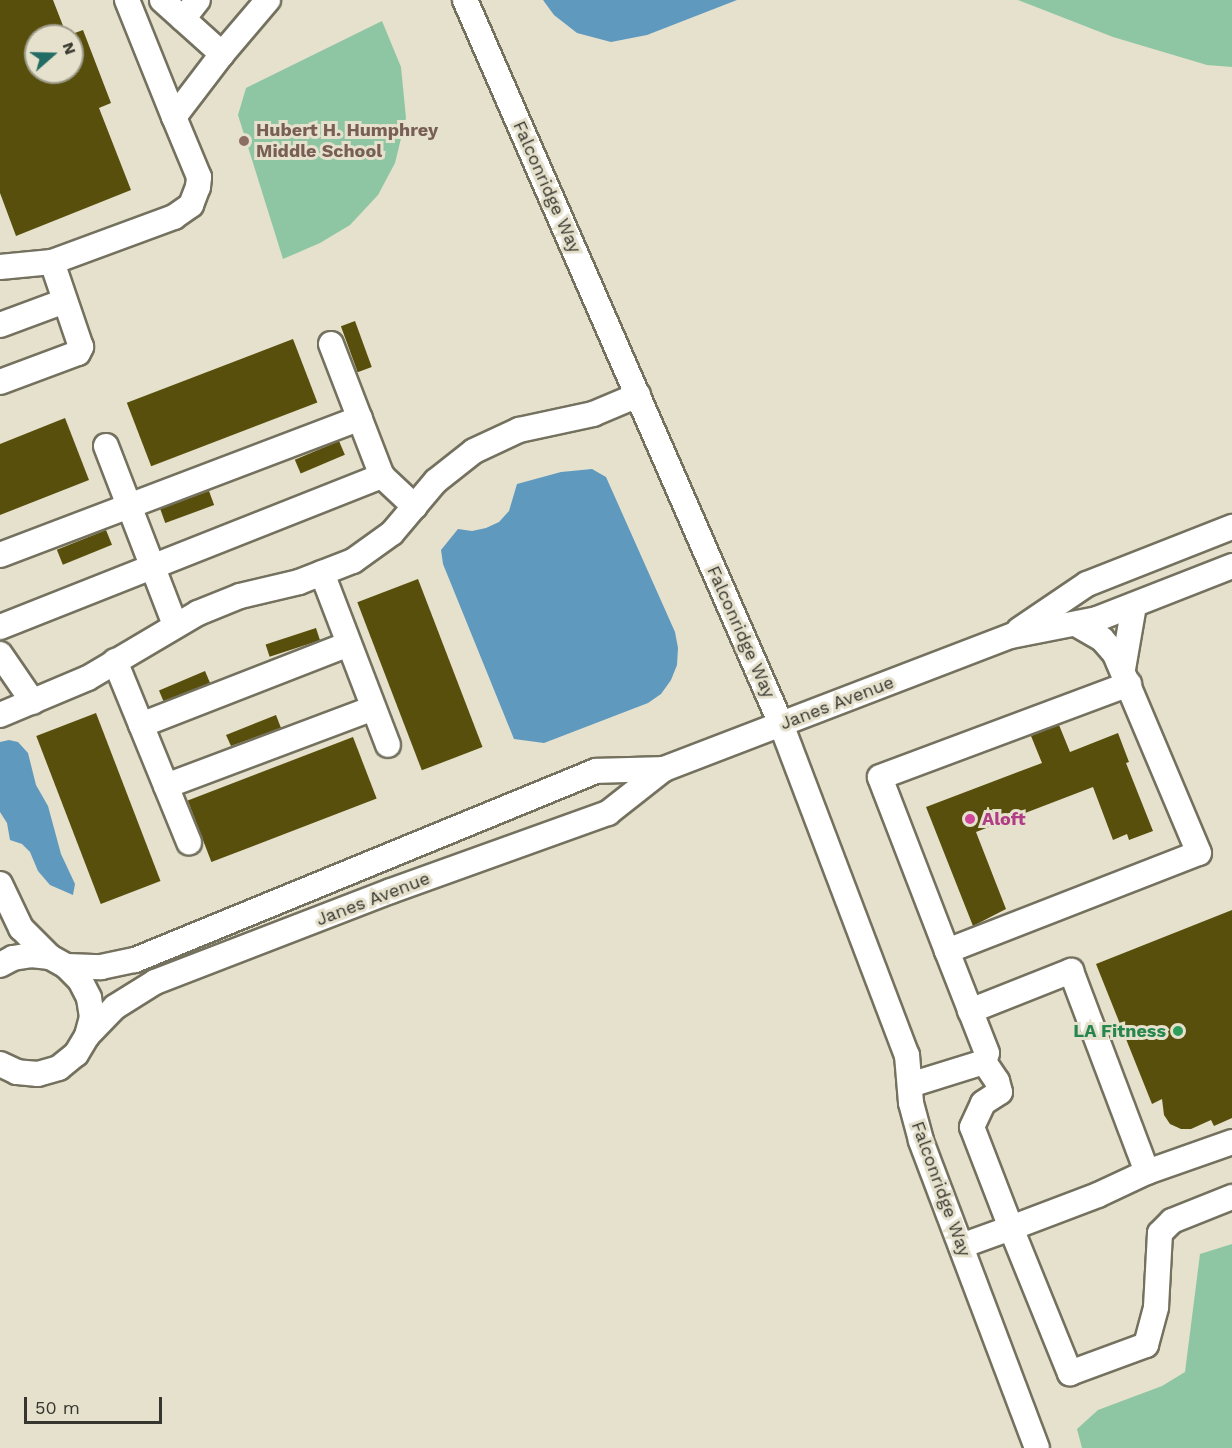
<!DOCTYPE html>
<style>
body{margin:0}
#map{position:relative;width:1232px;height:1448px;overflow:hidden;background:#e5e1cd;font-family:"Work Sans",sans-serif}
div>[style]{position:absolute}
.green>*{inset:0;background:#8ec6a4}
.water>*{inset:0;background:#5f99be}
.building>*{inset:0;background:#594f0c;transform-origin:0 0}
.roads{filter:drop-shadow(2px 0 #74715f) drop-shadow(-2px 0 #74715f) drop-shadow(0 2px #74715f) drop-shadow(0 -2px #74715f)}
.minor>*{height:24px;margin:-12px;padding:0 12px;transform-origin:12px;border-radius:12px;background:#fff}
.dots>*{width:16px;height:16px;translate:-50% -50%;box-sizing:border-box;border:3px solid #e5e1cd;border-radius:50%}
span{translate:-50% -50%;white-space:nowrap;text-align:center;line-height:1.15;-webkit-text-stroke:6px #e5e1cd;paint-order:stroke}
.education-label{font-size:18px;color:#785e54;font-weight:700}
.left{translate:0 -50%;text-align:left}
.street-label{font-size:18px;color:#37362e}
.hotel-label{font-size:18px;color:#b23c85;font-weight:700}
.leisure-label{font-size:18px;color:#27864d;font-weight:700}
.right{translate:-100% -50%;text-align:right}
.north{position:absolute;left:24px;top:24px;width:60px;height:60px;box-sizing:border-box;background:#e5e1cd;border:2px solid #9f9d8d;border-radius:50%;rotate:70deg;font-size:16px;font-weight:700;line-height:24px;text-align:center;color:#37362e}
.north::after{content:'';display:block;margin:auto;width:21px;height:27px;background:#236c65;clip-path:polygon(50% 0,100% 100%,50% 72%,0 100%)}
.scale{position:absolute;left:24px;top:1397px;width:138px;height:27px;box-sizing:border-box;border:3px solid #37362e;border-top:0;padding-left:8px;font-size:18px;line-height:21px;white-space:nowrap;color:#37362e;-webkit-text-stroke:4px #e5e1cd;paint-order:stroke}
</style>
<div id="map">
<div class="green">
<i style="clip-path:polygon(1018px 0,1232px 0,1232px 67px,1207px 65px,1113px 37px)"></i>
<i style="clip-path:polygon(382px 21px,401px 67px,406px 118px,395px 163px,378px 195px,350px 225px,320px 243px,283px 259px,238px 115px,246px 88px)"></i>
<i style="clip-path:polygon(1232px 1244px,1232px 1448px,1082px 1448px,1077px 1429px,1098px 1410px,1162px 1386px,1185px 1372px,1200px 1254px)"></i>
</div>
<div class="water">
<i style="clip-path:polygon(543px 0,737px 0,647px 35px,611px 42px,577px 33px,554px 15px)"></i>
<i style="clip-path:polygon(592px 469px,606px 477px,675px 632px,678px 648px,677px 665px,671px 680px,661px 694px,648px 703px,544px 743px,514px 739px,443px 564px,441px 550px,458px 529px,472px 531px,486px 528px,499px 522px,509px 511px,517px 484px,561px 472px)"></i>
<i style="clip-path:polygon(9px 740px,18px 742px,28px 753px,36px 785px,48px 806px,61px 854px,75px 884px,73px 895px,50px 885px,38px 871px,30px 852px,22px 844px,10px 840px,7px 823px,0 812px,0 742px)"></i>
</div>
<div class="building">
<i style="clip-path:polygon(0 0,53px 0,67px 36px,36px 36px,36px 72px,72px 72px,72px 34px,83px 30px,111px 103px,99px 108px,131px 190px,16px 236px,0 193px)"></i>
<i style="left:355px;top:321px;width:49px;height:15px;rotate:70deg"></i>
<i style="left:293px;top:339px;width:68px;height:178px;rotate:69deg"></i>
<i style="clip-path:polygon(65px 418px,89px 480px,0 515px,0 444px)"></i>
<i style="left:339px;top:441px;width:15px;height:48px;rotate:67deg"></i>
<i style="left:209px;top:491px;width:15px;height:52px;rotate:70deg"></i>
<i style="left:106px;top:530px;width:16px;height:53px;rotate:68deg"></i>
<i style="left:418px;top:579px;width:180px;height:65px;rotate:69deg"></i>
<i style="left:316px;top:628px;width:13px;height:53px;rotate:72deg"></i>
<i style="left:205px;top:671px;width:13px;height:50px;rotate:67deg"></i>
<i style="left:96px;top:713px;width:180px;height:64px;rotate:69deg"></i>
<i style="clip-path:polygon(276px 715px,281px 728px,231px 746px,226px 735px)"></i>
<i style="clip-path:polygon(1059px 725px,1070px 752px,1118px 733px,1129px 762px,1126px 763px,1153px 831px,1129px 840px,1127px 834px,1113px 840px,1093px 787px,976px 832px,1006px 909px,973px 926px,926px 807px,1042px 763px,1031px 736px)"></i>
<i style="left:353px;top:737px;width:66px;height:177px;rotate:69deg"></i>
<i style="clip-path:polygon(1232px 910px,1232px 1118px,1214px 1126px,1211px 1120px,1191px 1129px,1181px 1129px,1170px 1124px,1164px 1115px,1162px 1099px,1152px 1104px,1096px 964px)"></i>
</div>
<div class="roads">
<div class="minor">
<i style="left:127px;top:0;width:126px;rotate:68.1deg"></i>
<i style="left:162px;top:0;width:81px;rotate:42deg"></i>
<i style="left:465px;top:0;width:790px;rotate:66.42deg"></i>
<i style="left:781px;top:724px;width:354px;rotate:69.2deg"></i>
<i style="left:907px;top:1055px;width:48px;rotate:85.2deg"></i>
<i style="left:911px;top:1103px;width:39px;rotate:75deg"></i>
<i style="left:921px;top:1141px;width:328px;rotate:69.3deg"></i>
<i style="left:183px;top:19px;width:24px;rotate:-52deg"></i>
<i style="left:0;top:267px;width:52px;rotate:-5.5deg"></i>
<i style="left:0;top:325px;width:69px;rotate:-20.3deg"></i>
<i style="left:331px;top:344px;width:142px;rotate:68.9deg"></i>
<i style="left:382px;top:476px;width:45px;rotate:43.2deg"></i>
<i style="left:0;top:382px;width:83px;rotate:-20.4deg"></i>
<i style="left:78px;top:353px;width:7px;rotate:-63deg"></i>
<i style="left:81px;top:347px;width:90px;rotate:-108.8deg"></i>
<i style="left:52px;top:262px;width:130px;rotate:-20.2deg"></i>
<i style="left:174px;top:217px;width:21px;rotate:-35deg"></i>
<i style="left:191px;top:205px;width:19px;rotate:-69deg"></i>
<i style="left:198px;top:187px;width:10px;rotate:-84deg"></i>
<i style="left:199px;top:177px;width:65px;rotate:-112.6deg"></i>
<i style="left:174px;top:117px;width:79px;rotate:-52.7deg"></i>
<i style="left:222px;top:54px;width:71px;rotate:-49.6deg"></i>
<i style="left:106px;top:446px;width:192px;rotate:68.9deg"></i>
<i style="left:0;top:555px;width:385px;rotate:-20.8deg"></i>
<i style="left:322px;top:573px;width:184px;rotate:69deg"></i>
<i style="left:0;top:627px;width:411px;rotate:-21.6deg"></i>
<i style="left:1019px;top:630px;width:82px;rotate:-34.1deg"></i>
<i style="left:1087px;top:584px;width:156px;rotate:-21.5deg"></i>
<i style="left:0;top:654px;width:58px;rotate:55.5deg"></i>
<i style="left:115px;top:661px;width:196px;rotate:67.8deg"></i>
<i style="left:1123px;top:669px;width:65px;rotate:-80.2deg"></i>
<i style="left:0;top:715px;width:95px;rotate:-22.8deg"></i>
<i style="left:88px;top:678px;width:128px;rotate:-30.6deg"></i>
<i style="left:198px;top:613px;width:45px;rotate:-22deg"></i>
<i style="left:240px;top:596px;width:61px;rotate:-13.3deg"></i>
<i style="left:299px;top:582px;width:58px;rotate:-21.3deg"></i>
<i style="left:353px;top:561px;width:48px;rotate:-35.7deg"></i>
<i style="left:392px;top:533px;width:68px;rotate:-49.8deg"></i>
<i style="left:436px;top:481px;width:48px;rotate:-38.3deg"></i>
<i style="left:474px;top:451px;width:50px;rotate:-25deg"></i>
<i style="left:519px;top:430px;width:76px;rotate:-12.2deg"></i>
<i style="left:593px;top:414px;width:49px;rotate:-22.9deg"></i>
<i style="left:141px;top:725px;width:223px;rotate:-21.3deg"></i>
<i style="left:166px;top:786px;width:221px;rotate:-20.6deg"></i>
<i style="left:0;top:884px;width:49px;rotate:64.5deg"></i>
<i style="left:21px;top:928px;width:41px;rotate:45deg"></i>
<i style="left:947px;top:951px;width:186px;rotate:-111.1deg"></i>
<i style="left:880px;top:777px;width:266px;rotate:-20.5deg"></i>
<i style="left:0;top:965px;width:15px;rotate:-28deg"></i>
<i style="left:13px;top:958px;width:18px;rotate:-9deg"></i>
<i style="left:31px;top:955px;width:19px;rotate:6deg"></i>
<i style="left:50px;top:957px;width:18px;rotate:29deg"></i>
<i style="left:66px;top:966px;width:20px;rotate:45deg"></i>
<i style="left:80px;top:980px;width:20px;rotate:63deg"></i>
<i style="left:89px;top:998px;width:19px;rotate:81deg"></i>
<i style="left:92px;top:1017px;width:20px;rotate:105deg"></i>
<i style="left:87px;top:1036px;width:21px;rotate:121deg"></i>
<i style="left:76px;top:1054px;width:22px;rotate:141deg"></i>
<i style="left:59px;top:1068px;width:22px;rotate:164deg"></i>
<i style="left:38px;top:1074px;width:21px;rotate:-175deg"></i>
<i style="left:17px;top:1072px;width:19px;rotate:-155deg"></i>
<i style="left:66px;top:966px;width:35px;rotate:2deg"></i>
<i style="left:101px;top:967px;width:35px;rotate:-12deg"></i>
<i style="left:135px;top:960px;width:498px;rotate:-22.3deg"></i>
<i style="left:596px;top:771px;width:68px;rotate:-1.7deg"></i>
<i style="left:970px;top:1011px;width:109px;rotate:-21.6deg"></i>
<i style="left:1071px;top:971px;width:215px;rotate:69.3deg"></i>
<i style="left:1147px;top:1172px;width:90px;rotate:-19.4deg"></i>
<i style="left:87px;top:1036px;width:40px;rotate:-46deg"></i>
<i style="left:115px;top:1007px;width:47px;rotate:-32deg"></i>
<i style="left:155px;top:982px;width:253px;rotate:-21.1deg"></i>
<i style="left:391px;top:891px;width:231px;rotate:-19.8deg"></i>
<i style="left:608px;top:813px;width:71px;rotate:-38.2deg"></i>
<i style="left:664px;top:769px;width:372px;rotate:-21deg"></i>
<i style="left:1011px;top:636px;width:88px;rotate:-11.2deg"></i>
<i style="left:1097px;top:619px;width:145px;rotate:-21.4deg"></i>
<i style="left:910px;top:1085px;width:77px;rotate:-17.3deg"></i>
<i style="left:984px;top:1062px;width:9px;rotate:-72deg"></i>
<i style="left:987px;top:1053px;width:110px;rotate:-111.4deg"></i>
<i style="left:947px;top:951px;width:270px;rotate:-21.3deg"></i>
<i style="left:1199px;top:853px;width:216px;rotate:-112.9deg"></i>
<i style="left:1115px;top:654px;width:20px;rotate:-131deg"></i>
<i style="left:1102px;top:639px;width:30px;rotate:-150deg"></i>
<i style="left:1147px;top:1172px;width:54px;rotate:154.9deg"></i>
<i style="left:1098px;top:1195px;width:93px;rotate:159.2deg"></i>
<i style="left:1011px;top:1228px;width:157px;rotate:67.9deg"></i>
<i style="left:1070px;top:1373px;width:81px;rotate:-20.2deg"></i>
<i style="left:1146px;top:1345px;width:39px;rotate:-75deg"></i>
<i style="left:1156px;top:1307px;width:74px;rotate:-86.9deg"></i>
<i style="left:1160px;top:1233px;width:17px;rotate:-45deg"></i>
<i style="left:1172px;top:1221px;width:65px;rotate:-21.8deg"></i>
<i style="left:961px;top:1246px;width:53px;rotate:-19.8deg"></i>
<i style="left:1011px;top:1228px;width:108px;rotate:-111.1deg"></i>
<i style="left:972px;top:1127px;width:26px;rotate:-65deg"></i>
<i style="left:983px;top:1103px;width:20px;rotate:-33deg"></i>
<i style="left:1000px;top:1092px;width:11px;rotate:-105deg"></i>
<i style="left:997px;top:1081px;width:23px;rotate:-124deg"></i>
</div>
</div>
<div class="dots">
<i style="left:244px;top:141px;background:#8d6e63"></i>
<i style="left:970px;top:819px;background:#d1479c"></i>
<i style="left:1178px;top:1031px;background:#2e9e5b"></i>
</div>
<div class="education-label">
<span class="left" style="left:256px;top:141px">Hubert H. Humphrey<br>Middle School</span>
</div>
<div class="street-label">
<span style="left:547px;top:187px;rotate:66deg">Falconridge Way</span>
<span style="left:741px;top:632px;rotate:66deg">Falconridge Way</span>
<span style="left:837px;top:703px;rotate:-21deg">Janes Avenue</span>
<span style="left:373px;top:899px;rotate:-21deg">Janes Avenue</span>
<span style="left:941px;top:1189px;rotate:70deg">Falconridge Way</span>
</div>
<div class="hotel-label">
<span class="left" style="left:982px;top:819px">Aloft</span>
</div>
<div class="leisure-label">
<span class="right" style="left:1166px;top:1031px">LA Fitness</span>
</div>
<div class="north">N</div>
<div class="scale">50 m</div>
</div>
